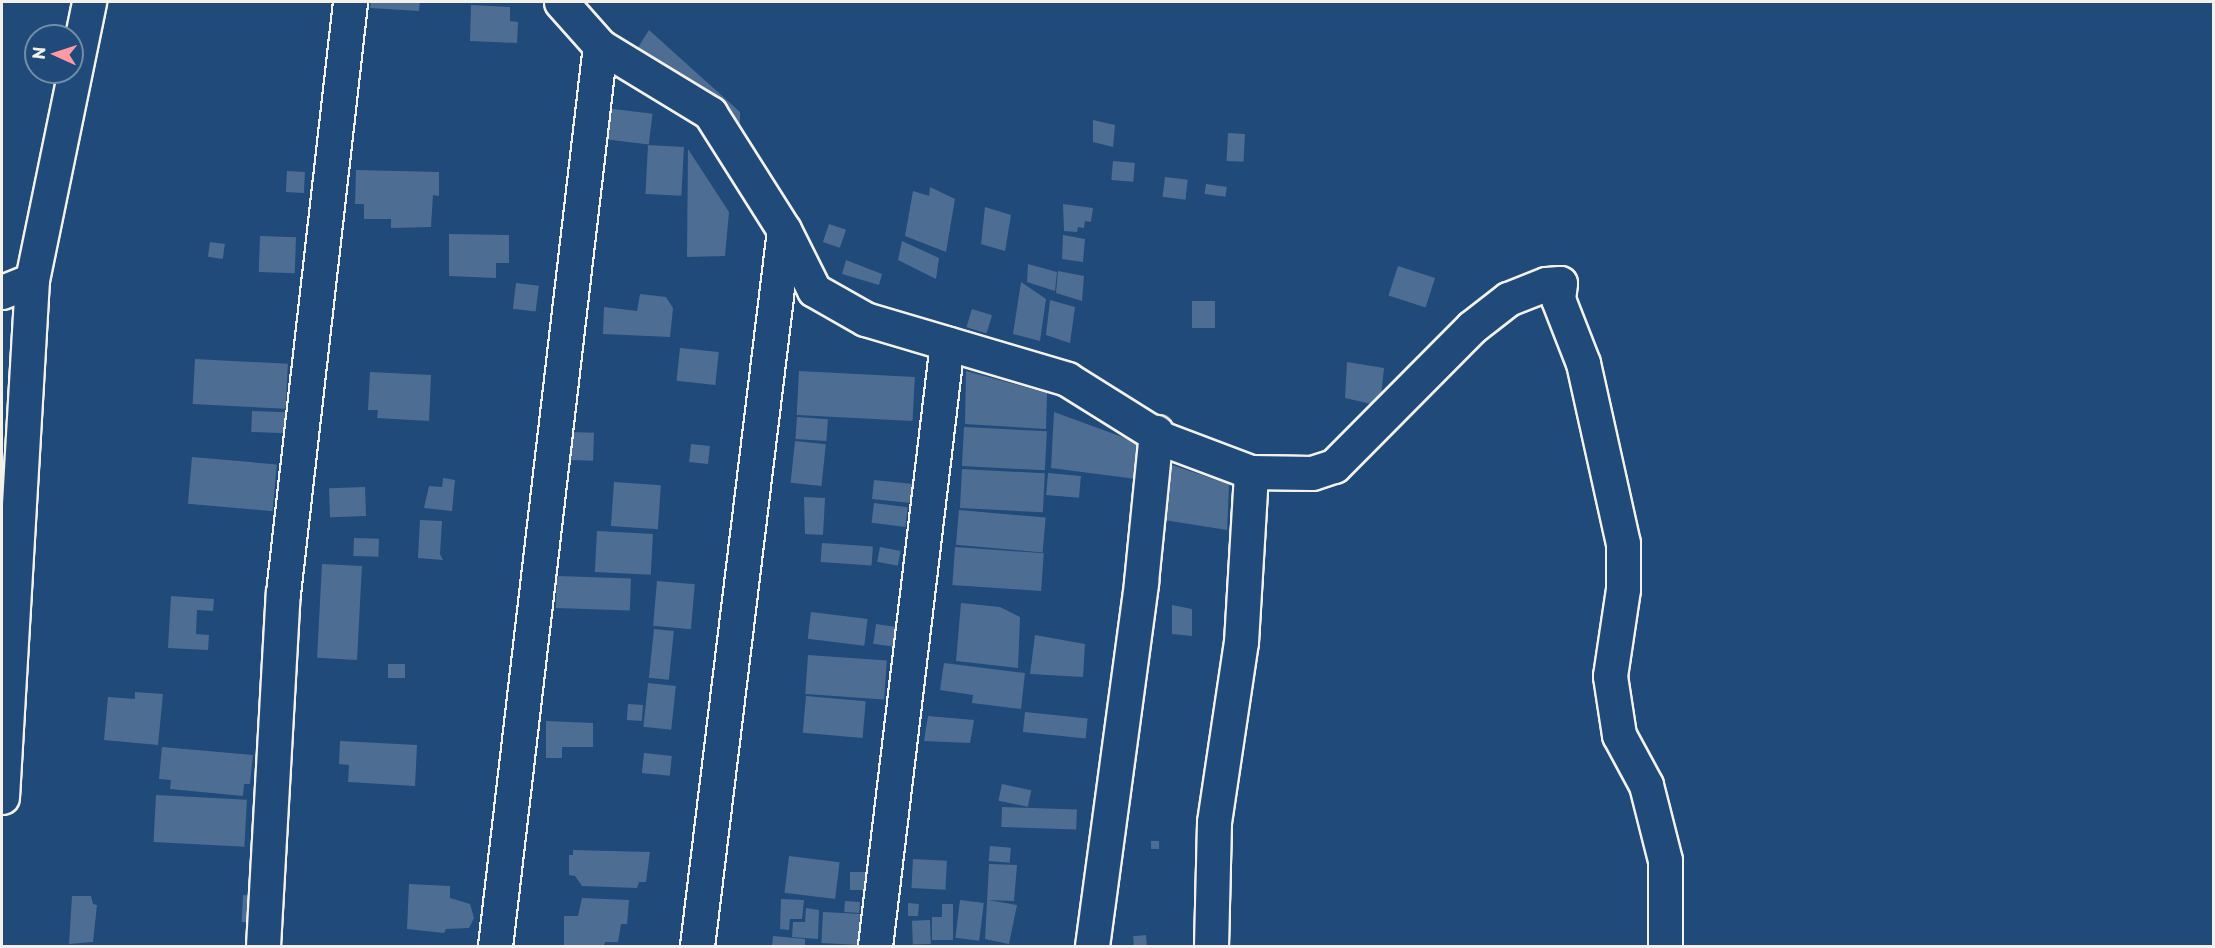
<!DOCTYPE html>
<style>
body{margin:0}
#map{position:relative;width:2215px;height:948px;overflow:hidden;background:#1f4a7a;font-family:"Playpen Sans",sans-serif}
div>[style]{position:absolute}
.building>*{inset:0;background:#4d6e92;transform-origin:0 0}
.roads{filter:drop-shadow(2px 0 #f4f1e8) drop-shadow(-2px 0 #f4f1e8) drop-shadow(0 2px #f4f1e8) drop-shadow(0 -2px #f4f1e8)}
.minor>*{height:33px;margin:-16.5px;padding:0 16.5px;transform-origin:16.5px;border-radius:16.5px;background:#1f4a7a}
span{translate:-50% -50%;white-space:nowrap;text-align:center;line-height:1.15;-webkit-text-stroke:4.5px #1f4a7a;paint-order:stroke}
.frame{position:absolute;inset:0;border:3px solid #f4f1e8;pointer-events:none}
.north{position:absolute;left:24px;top:24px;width:60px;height:60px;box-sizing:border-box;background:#1f4a7a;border:2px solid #748da6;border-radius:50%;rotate:273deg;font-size:16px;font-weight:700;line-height:24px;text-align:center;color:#f4f1e8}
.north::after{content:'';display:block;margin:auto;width:21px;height:27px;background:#ff9aa2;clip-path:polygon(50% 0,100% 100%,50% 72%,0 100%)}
</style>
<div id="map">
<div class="building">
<i style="clip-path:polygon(371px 2px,420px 2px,419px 11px,370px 8px)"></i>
<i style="clip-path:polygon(471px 5px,510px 7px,510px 21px,518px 22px,517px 43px,470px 41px)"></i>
<i style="clip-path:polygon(649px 30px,740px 112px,740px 139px,637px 49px)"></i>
<i style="left:597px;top:107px;width:56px;height:31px;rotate:7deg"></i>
<i style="clip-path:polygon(1093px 120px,1115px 125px,1113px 147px,1093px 142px)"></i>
<i style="left:1228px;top:133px;width:17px;height:28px;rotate:3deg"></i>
<i style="left:648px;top:145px;width:36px;height:49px;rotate:3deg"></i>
<i style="clip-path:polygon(688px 149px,729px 212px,725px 256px,687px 257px)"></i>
<i style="left:1113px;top:161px;width:22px;height:19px;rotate:5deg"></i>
<i style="clip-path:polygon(356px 170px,439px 172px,439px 196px,433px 195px,431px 227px,391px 228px,391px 219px,364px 219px,364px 204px,355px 204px)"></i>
<i style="left:287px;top:171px;width:18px;height:21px;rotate:3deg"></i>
<i style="left:1165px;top:177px;width:23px;height:20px;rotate:7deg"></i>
<i style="left:1206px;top:184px;width:21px;height:10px;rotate:8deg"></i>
<i style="clip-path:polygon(930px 187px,955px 199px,946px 252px,905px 236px,913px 191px,929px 196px)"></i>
<i style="clip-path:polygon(1063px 204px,1093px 208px,1091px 222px,1085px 221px,1084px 228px,1078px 227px,1077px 232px,1064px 231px)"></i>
<i style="clip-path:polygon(985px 207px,1011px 215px,1005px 251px,981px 244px)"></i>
<i style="left:829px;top:224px;width:18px;height:19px;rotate:19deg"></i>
<i style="clip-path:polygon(449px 234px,509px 235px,509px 263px,496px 263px,496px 278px,449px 276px)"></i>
<i style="clip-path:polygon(1063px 235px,1085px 239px,1083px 262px,1062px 259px)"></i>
<i style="left:260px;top:236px;width:36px;height:36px;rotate:2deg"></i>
<i style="clip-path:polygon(902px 241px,939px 258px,936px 279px,898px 260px)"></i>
<i style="left:210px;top:242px;width:15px;height:15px;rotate:8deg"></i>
<i style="clip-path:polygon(846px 260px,882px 274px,879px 285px,842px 274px)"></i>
<i style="clip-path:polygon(1028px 264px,1057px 272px,1055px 291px,1027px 282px)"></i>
<i style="left:1398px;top:266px;width:39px;height:31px;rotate:18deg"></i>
<i style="clip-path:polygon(1058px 271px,1084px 276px,1082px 301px,1056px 293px)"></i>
<i style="clip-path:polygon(1021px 282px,1046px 299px,1040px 341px,1013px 334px)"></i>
<i style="left:516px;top:283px;width:23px;height:26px;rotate:7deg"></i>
<i style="clip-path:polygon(640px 294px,666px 297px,673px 308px,670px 337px,603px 334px,604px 307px,637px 311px)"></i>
<i style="clip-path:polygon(1050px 300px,1075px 307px,1070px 343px,1046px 335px)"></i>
<i style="left:1215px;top:301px;width:27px;height:23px;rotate:90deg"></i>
<i style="left:972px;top:309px;width:21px;height:19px;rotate:17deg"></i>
<i style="left:680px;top:348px;width:39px;height:33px;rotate:6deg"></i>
<i style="left:195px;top:359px;width:93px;height:45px;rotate:3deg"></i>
<i style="clip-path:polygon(1347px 362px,1384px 368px,1380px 406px,1345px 398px)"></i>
<i style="left:799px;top:371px;width:116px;height:44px;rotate:3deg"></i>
<i style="clip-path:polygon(966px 371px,1047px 393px,1046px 429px,965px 424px)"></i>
<i style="clip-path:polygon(370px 372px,431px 375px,429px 421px,377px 418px,378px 410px,368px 410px)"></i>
<i style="left:252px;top:411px;width:34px;height:21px;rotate:2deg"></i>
<i style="clip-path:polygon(1054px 412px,1136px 442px,1136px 479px,1051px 468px)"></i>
<i style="left:797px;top:417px;width:31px;height:22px;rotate:4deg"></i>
<i style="left:964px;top:427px;width:83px;height:39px;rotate:3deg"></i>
<i style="left:571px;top:432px;width:23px;height:28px;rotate:2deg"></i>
<i style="left:795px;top:441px;width:31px;height:42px;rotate:6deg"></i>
<i style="left:691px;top:444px;width:19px;height:18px;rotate:6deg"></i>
<i style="left:192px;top:457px;width:85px;height:47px;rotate:5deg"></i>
<i style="clip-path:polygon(1166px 463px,1229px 484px,1227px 530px,1164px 520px)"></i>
<i style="left:962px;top:469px;width:83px;height:39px;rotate:3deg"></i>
<i style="left:1048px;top:473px;width:33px;height:22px;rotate:5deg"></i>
<i style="clip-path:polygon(443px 478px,455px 480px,452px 511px,424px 508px,429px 486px,442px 487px)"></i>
<i style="left:874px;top:480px;width:39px;height:19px;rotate:6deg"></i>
<i style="left:614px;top:482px;width:47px;height:44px;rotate:4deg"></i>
<i style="left:365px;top:487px;width:29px;height:36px;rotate:88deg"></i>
<i style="clip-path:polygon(804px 497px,825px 498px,823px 535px,805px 534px)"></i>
<i style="left:874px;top:503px;width:34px;height:20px;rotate:7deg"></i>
<i style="left:959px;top:510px;width:87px;height:35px;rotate:5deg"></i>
<i style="clip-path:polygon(420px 520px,442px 521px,440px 554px,443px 560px,418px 558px)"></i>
<i style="left:597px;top:531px;width:56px;height:41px;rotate:3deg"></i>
<i style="left:354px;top:538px;width:25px;height:18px;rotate:2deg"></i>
<i style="left:822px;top:543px;width:51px;height:19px;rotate:4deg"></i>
<i style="left:880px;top:547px;width:21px;height:15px;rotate:11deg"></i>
<i style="left:955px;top:547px;width:89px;height:38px;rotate:4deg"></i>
<i style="left:322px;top:564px;width:40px;height:94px;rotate:3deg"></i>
<i style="left:557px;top:576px;width:74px;height:32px;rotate:2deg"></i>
<i style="left:657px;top:581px;width:38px;height:45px;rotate:5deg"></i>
<i style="clip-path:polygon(171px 596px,214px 599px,213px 611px,197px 610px,196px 634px,209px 635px,208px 650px,168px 648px)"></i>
<i style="clip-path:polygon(961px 603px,1000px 607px,1020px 617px,1018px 668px,956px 661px)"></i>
<i style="clip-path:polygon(1172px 605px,1192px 609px,1192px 636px,1172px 634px)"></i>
<i style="left:811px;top:612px;width:57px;height:27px;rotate:7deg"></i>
<i style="left:876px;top:624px;width:21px;height:20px;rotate:8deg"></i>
<i style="left:654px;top:629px;width:20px;height:49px;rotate:6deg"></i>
<i style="clip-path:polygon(1035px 635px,1085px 644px,1083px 677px,1030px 674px)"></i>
<i style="left:808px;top:655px;width:79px;height:39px;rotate:4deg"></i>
<i style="clip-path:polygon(944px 663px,1025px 673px,1021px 709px,972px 703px,973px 695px,940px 690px)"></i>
<i style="left:388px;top:664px;width:17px;height:14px"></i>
<i style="left:648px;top:683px;width:28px;height:44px;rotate:6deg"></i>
<i style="clip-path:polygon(135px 692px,163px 694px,158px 745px,104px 740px,108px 697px,135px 699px)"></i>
<i style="left:806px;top:696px;width:60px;height:37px;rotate:5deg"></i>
<i style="left:628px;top:704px;width:15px;height:16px;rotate:4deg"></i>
<i style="left:1025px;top:712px;width:63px;height:20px;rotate:6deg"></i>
<i style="clip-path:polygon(928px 716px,974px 720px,970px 743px,924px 741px)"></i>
<i style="clip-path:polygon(546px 721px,593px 723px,593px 747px,562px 747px,562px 758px,546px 758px)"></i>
<i style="clip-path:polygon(340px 741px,417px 745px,415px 786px,348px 782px,349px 765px,339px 764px)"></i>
<i style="clip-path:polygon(162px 747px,253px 755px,250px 784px,244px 784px,243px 796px,170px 789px,171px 780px,159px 779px)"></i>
<i style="left:644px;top:753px;width:28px;height:20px;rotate:6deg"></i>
<i style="left:1002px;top:784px;width:30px;height:17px;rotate:12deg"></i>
<i style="left:156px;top:795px;width:91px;height:47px;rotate:3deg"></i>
<i style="left:1002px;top:807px;width:75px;height:20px;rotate:2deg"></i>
<i style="left:1151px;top:841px;width:8px;height:8px"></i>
<i style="left:990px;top:846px;width:21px;height:15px;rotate:5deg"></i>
<i style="clip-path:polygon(573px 850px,650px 852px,646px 882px,639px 882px,637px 888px,582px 886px,575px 876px,569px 875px,569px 855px,573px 855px)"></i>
<i style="left:789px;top:856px;width:51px;height:37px;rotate:7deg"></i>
<i style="left:913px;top:859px;width:34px;height:29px;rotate:3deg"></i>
<i style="clip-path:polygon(989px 864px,1017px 865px,1014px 901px,988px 900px,1017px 905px,1009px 944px,985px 939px)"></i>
<i style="left:850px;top:872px;width:17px;height:18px"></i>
<i style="clip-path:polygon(409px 884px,450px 886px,450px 898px,470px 904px,474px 918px,469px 928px,446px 929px,444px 933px,407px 929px)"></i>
<i style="left:243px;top:895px;width:20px;height:27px;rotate:3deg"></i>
<i style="clip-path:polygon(72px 896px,91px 896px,93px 904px,97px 905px,93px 942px,69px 944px)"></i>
<i style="clip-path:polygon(582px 898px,629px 900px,627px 924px,621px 924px,618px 942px,605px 942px,604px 946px,564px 945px,564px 916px,578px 916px)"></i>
<i style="clip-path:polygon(781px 899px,804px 900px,802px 919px,790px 919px,789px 930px,780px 929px)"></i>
<i style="left:960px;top:900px;width:24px;height:38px;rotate:7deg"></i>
<i style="left:845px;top:901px;width:15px;height:11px;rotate:4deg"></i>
<i style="clip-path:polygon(908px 903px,919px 904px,918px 916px,908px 916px)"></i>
<i style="clip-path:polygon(942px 904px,953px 904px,953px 940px,932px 940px,932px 917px,942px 917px)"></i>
<i style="clip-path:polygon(806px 908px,819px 910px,818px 939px,792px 937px,793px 922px,805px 922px)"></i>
<i style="left:823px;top:912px;width:37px;height:31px;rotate:3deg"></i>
<i style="left:930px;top:920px;width:24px;height:18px;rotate:88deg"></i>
<i style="left:1146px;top:935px;width:11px;height:13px;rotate:85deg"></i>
<i style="clip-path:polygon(773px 936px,805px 939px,805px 946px,772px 946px)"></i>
</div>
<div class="roads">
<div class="minor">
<i style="left:561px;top:2px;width:59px;rotate:48.4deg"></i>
<i style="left:600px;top:46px;width:129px;rotate:31.3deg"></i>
<i style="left:710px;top:113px;width:138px;rotate:57.7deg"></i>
<i style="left:784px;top:230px;width:67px;rotate:63.4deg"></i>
<i style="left:814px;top:290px;width:59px;rotate:29.6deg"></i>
<i style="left:865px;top:319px;width:211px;rotate:16.5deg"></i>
<i style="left:1067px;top:379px;width:113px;rotate:32deg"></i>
<i style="left:1163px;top:439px;width:94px;rotate:20.6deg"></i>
<i style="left:1251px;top:472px;width:61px;rotate:0.9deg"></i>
<i style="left:1312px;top:473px;width:23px;rotate:-18deg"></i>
<i style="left:1334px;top:466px;width:196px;rotate:-45.2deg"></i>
<i style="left:1472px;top:327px;width:46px;rotate:-37.9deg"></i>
<i style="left:1508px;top:299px;width:41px;rotate:-21.5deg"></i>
<i style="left:1546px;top:284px;width:14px;rotate:-4deg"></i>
<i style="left:1560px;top:283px;width:16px;rotate:97deg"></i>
<i style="left:1558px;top:299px;width:69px;rotate:68.7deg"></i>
<i style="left:1583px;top:363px;width:184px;rotate:77.5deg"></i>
<i style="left:1623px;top:543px;width:46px;rotate:90deg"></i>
<i style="left:1623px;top:589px;width:88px;rotate:98.5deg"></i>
<i style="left:1610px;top:676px;width:60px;rotate:81.3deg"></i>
<i style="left:1619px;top:735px;width:57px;rotate:61.6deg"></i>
<i style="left:1646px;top:785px;width:77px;rotate:75.8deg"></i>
<i style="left:1665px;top:860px;width:86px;rotate:90deg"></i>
<i style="left:2px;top:292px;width:32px;rotate:-22deg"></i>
<i style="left:2px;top:797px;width:518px;rotate:-86.68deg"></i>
<i style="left:32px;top:280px;width:284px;rotate:-78.4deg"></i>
<i style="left:263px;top:946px;width:354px;rotate:-86.8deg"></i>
<i style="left:283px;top:593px;width:595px;rotate:-83.53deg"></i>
<i style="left:495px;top:946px;width:906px;rotate:-83.35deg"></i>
<i style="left:697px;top:946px;width:721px;rotate:-83.07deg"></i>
<i style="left:875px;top:946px;width:607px;rotate:-83.19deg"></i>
<i style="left:1092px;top:946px;width:367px;rotate:-82.3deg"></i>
<i style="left:1141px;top:582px;width:151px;rotate:-84.3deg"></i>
<i style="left:1211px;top:946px;width:124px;rotate:-88.6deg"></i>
<i style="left:1214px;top:822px;width:182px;rotate:-81.5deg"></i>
<i style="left:1241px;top:642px;width:170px;rotate:-86.6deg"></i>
</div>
</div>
<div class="frame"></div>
<div class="north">N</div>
</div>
